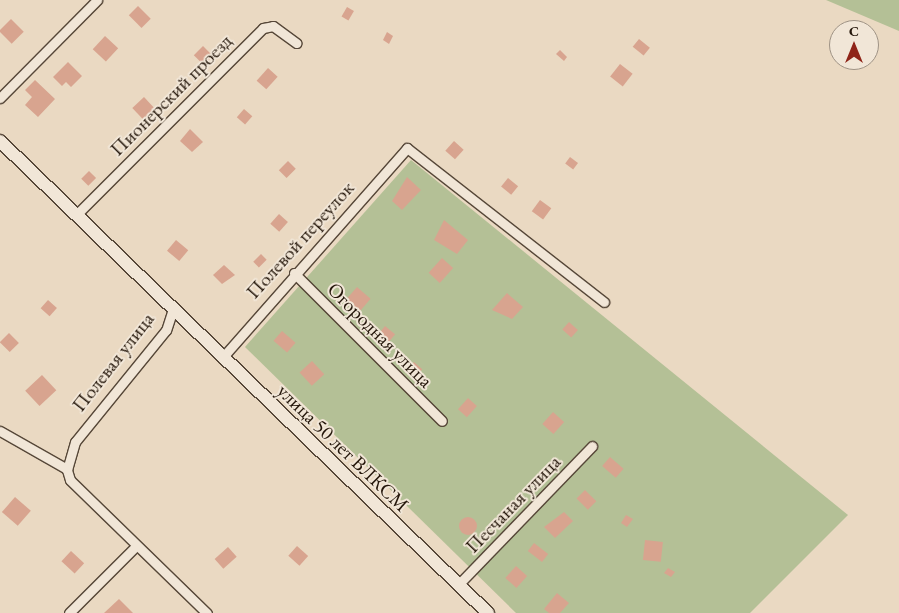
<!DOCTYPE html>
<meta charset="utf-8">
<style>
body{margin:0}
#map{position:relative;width:899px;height:613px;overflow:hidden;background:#ead9c2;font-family:"EB Garamond",serif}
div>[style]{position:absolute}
.green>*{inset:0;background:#b4c096}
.building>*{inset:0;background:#d8a48f;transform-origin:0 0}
.round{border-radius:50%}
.roads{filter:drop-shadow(1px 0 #564738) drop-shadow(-1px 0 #564738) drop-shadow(0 1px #564738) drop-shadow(0 -1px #564738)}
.street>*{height:9px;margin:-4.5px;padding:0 4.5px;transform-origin:4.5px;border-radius:4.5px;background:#f1e6d7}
.secondary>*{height:12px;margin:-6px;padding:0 6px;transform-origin:6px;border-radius:6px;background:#f1e6d7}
span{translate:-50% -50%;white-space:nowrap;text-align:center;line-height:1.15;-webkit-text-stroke:4px #f1e6d7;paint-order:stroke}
.street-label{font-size:20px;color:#24160a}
.north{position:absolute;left:829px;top:20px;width:50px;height:50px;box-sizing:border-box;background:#f1e6d7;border:1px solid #9f9385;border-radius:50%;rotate:0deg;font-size:14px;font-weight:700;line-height:20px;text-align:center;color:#24160a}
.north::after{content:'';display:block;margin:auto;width:18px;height:22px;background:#8f2418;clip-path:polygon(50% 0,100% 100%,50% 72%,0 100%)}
</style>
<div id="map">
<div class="green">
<i style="clip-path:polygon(826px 0,899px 0,899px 31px)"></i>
<i style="clip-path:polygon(411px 160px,848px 515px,750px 613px,516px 613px,245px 347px)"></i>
</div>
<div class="building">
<i style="left:138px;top:6px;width:18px;height:13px;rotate:45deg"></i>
<i style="left:347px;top:7px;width:8px;height:11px;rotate:30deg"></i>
<i style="left:11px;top:19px;width:18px;height:17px;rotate:45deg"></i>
<i style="clip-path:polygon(387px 32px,393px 36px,389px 44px,383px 40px)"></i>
<i style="left:105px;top:36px;width:18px;height:18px;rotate:43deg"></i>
<i style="left:639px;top:39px;width:14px;height:10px;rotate:39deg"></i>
<i style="left:203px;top:46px;width:14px;height:13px;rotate:45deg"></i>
<i style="clip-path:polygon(560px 50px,567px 57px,564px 61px,556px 54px)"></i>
<i style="clip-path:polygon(68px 62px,82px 76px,71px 87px,66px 82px,62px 86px,53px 77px)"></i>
<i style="left:620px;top:64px;width:16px;height:16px;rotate:38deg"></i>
<i style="left:268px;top:68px;width:13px;height:17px;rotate:42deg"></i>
<i style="clip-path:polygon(35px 80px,55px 99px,38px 117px,25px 105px,32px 97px,25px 90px)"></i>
<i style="left:144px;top:97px;width:16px;height:16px;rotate:47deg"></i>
<i style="left:244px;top:109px;width:11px;height:11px;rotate:41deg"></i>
<i style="clip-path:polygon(190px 129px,203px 142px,192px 152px,180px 141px)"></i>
<i style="left:454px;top:141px;width:13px;height:13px;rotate:42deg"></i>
<i style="left:570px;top:157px;width:10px;height:8px;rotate:37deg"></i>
<i style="left:288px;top:161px;width:11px;height:13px;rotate:45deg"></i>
<i style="left:89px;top:171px;width:10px;height:11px;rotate:45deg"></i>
<i style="clip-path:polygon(407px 177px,421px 190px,402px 210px,392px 201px)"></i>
<i style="left:508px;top:178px;width:13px;height:11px;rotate:39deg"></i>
<i style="left:540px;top:200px;width:14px;height:14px;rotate:36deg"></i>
<i style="left:279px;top:214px;width:12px;height:13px;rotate:42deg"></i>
<i style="clip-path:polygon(444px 220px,468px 240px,457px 254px,434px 240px)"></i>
<i style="left:176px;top:240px;width:16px;height:14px;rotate:40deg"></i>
<i style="left:261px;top:254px;width:8px;height:11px;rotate:45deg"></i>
<i style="left:442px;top:258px;width:15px;height:20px;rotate:42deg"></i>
<i style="clip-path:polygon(224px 265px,235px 275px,222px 284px,213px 275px)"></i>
<i style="left:357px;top:287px;width:18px;height:17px;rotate:41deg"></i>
<i style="clip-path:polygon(507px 293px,523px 307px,512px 319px,492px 310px)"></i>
<i style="left:48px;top:300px;width:12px;height:11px;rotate:42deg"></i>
<i style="left:569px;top:322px;width:12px;height:10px;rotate:42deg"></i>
<i style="left:385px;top:326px;width:13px;height:15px;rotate:39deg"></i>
<i style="left:282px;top:331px;width:18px;height:13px;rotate:41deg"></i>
<i style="left:9px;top:333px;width:14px;height:13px;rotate:45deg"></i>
<i style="left:312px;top:361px;width:18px;height:17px;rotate:47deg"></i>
<i style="left:414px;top:362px;width:11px;height:13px;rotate:41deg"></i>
<i style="left:42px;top:375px;width:21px;height:23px;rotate:47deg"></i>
<i style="left:468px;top:398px;width:12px;height:15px;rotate:42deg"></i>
<i style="left:553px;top:412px;width:15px;height:16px;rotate:42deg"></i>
<i style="left:610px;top:457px;width:18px;height:12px;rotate:41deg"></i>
<i style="left:585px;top:490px;width:16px;height:12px;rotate:45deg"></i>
<i style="left:15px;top:497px;width:21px;height:20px;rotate:41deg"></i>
<i style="clip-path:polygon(564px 512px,573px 521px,555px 538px,544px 527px)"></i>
<i style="clip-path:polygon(626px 515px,633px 519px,627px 527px,621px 523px)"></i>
<i class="round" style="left:459px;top:517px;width:18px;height:18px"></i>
<i style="left:645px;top:540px;width:18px;height:20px;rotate:6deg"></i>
<i style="left:534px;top:543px;width:18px;height:10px;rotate:38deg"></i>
<i style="left:297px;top:546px;width:15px;height:13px;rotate:42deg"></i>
<i style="left:228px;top:547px;width:13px;height:18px;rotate:48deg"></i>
<i style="left:71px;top:551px;width:18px;height:14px;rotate:43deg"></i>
<i style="left:516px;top:566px;width:15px;height:16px;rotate:42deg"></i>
<i style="clip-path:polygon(668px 568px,675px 572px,671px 577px,664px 573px)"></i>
<i style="clip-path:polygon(557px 593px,569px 603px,560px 613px,549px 613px,544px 609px)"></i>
<i style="clip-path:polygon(119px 599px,133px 613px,104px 613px)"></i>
</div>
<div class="roads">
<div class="street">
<i style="left:0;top:98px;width:138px;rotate:-45.3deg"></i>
<i style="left:76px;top:215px;width:264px;rotate:-45deg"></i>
<i style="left:263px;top:28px;width:10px;rotate:-11deg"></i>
<i style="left:273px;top:26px;width:29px;rotate:36deg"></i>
<i style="left:294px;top:273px;width:209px;rotate:45deg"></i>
<i style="left:172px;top:312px;width:19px;rotate:108deg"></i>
<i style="left:166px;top:330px;width:144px;rotate:129.1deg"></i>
<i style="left:75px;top:442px;width:29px;rotate:106deg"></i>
<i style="left:67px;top:470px;width:10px;rotate:73deg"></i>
<i style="left:70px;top:480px;width:191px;rotate:44.2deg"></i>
<i style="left:222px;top:358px;width:280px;rotate:-48.6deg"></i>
<i style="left:407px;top:148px;width:250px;rotate:38deg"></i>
<i style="left:0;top:431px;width:77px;rotate:29.6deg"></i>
<i style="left:458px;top:585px;width:193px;rotate:-46deg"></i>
<i style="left:69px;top:613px;width:95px;rotate:-45deg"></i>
</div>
<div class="secondary">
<i style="left:0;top:141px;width:679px;rotate:44.05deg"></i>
</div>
</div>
<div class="street-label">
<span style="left:171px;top:95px;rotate:-45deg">Пионерский проезд</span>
<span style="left:300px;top:240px;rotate:-48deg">Полевой переулок</span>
<span style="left:380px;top:335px;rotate:45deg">Огородная улица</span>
<span style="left:113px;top:362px;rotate:-52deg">Полевая улица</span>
<span style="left:343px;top:448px;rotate:44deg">улица 50 лет ВЛКСМ</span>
<span style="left:513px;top:504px;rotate:-46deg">Песчаная улица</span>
</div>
<div class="north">С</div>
</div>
